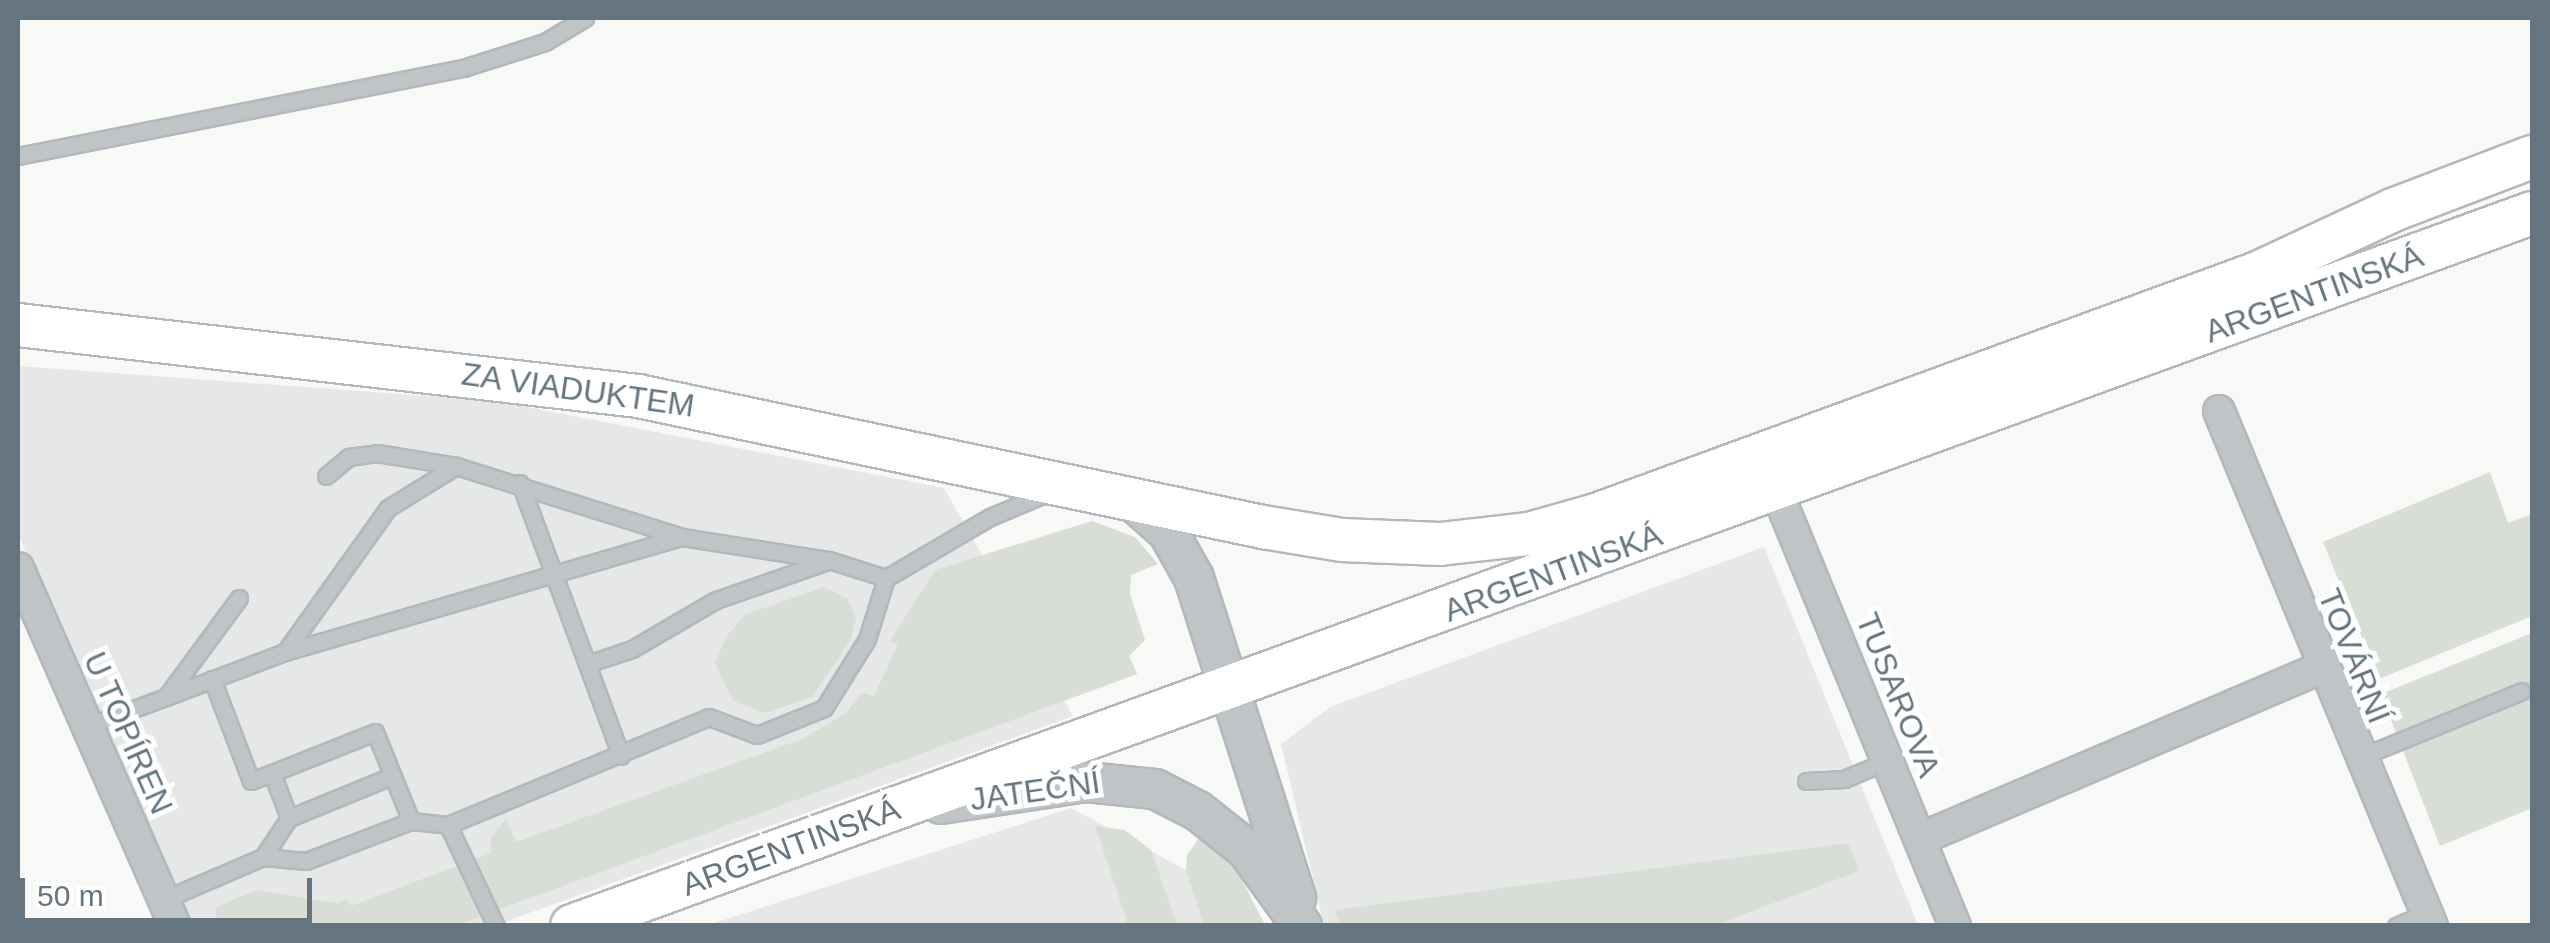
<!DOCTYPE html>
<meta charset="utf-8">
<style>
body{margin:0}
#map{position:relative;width:2550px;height:943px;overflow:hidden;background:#f8f8f6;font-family:Arial,sans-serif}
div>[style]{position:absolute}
.built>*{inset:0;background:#e6e7e7}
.green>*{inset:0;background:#d8ddd5}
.roads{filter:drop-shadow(2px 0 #b2b8bc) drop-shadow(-2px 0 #b2b8bc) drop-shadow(0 2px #b2b8bc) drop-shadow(0 -2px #b2b8bc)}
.service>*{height:15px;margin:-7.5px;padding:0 7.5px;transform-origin:7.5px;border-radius:7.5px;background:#bfc4c7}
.minor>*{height:30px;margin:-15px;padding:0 15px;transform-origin:15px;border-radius:15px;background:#bfc4c7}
.tertiary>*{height:38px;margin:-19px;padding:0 19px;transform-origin:19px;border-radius:19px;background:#bfc4c7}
.secondary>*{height:42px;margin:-21px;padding:0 21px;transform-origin:21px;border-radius:21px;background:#fff}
span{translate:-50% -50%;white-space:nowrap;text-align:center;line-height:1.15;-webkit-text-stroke:10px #fff;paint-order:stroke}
.street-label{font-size:32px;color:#64757f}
.frame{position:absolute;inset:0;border:20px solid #64757f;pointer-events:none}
.scale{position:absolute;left:20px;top:878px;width:292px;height:45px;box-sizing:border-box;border:5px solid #64757f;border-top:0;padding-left:12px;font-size:30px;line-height:35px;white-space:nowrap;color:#64757f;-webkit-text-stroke:8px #fff;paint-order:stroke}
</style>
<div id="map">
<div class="built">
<i style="clip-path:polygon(18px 366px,497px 401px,944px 488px,1073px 716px,496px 925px,194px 925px,18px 534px)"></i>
<i style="clip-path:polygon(1764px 547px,1918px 925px,1324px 925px,1281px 744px,1330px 707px)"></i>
<i style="clip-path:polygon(1071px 808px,1199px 877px,1233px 926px,705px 926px)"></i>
</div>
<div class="green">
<i style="clip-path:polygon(2490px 472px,2508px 523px,2532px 514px,2532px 616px,2379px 679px,2323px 542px)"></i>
<i style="clip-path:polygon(1092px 521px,1135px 537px,1158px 564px,1131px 575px,1130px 594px,1145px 640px,1129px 656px,1137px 674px,457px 925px,214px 926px,217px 907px,256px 890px,336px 903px,347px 899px,351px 906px,491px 853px,491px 838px,506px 819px,516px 842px,802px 739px,846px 713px,862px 693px,874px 696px,898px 644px,890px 641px,935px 570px)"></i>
<i style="clip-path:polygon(824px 587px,848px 599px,856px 619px,850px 641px,812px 697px,765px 713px,733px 701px,715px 663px,726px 637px,744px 615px)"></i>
<i style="clip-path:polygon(2532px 633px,2532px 808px,2440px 846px,2381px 694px)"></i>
<i style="clip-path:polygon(1095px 826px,1125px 830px,1151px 850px,1177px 925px,1128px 925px)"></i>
<i style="clip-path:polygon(1202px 834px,1238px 872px,1265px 925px,1204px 925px,1186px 871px,1187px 855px)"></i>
<i style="clip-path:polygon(1849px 843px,1859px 871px,1716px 925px,1341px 926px,1335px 910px)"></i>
</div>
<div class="roads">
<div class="service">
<i style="left:18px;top:156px;width:454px;rotate:-11.2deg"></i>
<i style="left:463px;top:68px;width:86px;rotate:-17.6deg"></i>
<i style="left:545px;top:42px;width:47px;rotate:-31deg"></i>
<i style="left:326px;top:476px;width:30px;rotate:-40deg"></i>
<i style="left:349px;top:457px;width:28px;rotate:-8deg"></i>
<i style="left:377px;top:453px;width:80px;rotate:9.3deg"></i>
<i style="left:456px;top:466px;width:237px;rotate:17.4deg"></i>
<i style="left:682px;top:537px;width:149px;rotate:8.9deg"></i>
<i style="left:829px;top:560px;width:60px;rotate:17.5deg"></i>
<i style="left:886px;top:578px;width:121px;rotate:-30.4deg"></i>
<i style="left:990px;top:517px;width:62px;rotate:-22.8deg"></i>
<i style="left:520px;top:483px;width:291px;rotate:69.7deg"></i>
<i style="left:285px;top:652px;width:177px;rotate:-54.4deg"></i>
<i style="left:388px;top:508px;width:80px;rotate:-31.7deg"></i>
<i style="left:587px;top:664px;width:47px;rotate:-18.4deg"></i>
<i style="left:632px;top:649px;width:97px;rotate:-30.3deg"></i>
<i style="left:716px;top:600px;width:115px;rotate:-19.2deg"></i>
<i style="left:212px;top:679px;width:109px;rotate:69.1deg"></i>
<i style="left:251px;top:781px;width:22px;rotate:-21deg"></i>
<i style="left:166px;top:697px;width:127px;rotate:-20.7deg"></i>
<i style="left:285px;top:652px;width:413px;rotate:-16.2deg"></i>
<i style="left:88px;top:726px;width:83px;rotate:-20.4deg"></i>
<i style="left:166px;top:697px;width:123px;rotate:-53.6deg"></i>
<i style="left:2358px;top:758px;width:177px;rotate:-22.2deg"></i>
<i style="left:1806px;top:781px;width:38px;rotate:-3deg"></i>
<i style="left:1844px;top:779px;width:47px;rotate:-22.7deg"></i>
<i style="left:289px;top:818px;width:111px;rotate:-22.2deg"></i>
<i style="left:448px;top:825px;width:112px;rotate:64.6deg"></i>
<i style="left:263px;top:857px;width:47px;rotate:-56.3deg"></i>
<i style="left:289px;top:818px;width:48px;rotate:-110.7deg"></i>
<i style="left:272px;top:773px;width:111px;rotate:-21.7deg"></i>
<i style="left:375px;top:732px;width:96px;rotate:68deg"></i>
<i style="left:163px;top:900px;width:109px;rotate:-23.3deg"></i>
<i style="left:263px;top:857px;width:43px;rotate:5.3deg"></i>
<i style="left:306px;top:861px;width:112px;rotate:-20.9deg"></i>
<i style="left:411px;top:821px;width:37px;rotate:6deg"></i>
<i style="left:448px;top:825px;width:282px;rotate:-22.5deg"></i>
<i style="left:709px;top:717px;width:51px;rotate:20.6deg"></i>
<i style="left:757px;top:735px;width:72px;rotate:-21.9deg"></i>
<i style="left:824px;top:708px;width:81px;rotate:-58.1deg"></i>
<i style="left:867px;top:639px;width:64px;rotate:-72.7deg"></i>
<i style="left:2396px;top:926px;width:33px;rotate:-23deg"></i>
</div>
<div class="minor">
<i style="left:2219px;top:411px;width:557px;rotate:67.53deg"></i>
<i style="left:1777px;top:492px;width:469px;rotate:67.7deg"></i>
<i style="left:18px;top:568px;width:391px;rotate:66.3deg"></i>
<i style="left:1920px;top:839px;width:436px;rotate:-23.1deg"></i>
</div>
<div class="tertiary">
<i style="left:1132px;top:500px;width:48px;rotate:41.6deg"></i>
<i style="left:1168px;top:532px;width:53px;rotate:60.5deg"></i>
<i style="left:1194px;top:578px;width:336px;rotate:72.3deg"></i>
<i style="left:941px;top:804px;width:147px;rotate:-8.6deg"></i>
<i style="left:1086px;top:782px;width:69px;rotate:5.8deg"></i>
<i style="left:1155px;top:789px;width:48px;rotate:27.1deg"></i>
<i style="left:1198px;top:811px;width:63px;rotate:38.5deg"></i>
<i style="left:1247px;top:850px;width:94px;rotate:54.1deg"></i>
</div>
<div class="secondary">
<i style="left:18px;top:325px;width:624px;rotate:6.53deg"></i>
<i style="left:638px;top:396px;width:639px;rotate:11.84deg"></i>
<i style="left:1263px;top:527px;width:80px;rotate:9.3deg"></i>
<i style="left:1342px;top:540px;width:98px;rotate:2.3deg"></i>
<i style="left:1440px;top:544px;width:90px;rotate:-6.4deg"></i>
<i style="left:1529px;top:534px;width:70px;rotate:-15.8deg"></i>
<i style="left:1596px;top:515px;width:705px;rotate:-20.08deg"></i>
<i style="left:2258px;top:273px;width:149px;rotate:-25deg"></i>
<i style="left:2393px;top:210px;width:149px;rotate:-20.9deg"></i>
<i style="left:572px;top:926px;width:2086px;rotate:-19.99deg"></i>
</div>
</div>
<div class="street-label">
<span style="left:2314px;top:294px;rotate:-20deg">ARGENTINSKÁ</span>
<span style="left:578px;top:390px;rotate:8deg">ZA VIADUKTEM</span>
<span style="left:1553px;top:573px;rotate:-20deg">ARGENTINSKÁ</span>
<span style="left:2354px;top:656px;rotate:68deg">TOVÁRNÍ</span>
<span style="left:1898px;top:695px;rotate:68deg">TUSAROVA</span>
<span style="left:128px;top:733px;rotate:66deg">U TOPÍREN</span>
<span style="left:1035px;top:791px;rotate:-8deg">JATEČNÍ</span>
<span style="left:791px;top:847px;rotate:-20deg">ARGENTINSKÁ</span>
</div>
<div class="frame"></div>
<div class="scale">50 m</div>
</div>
